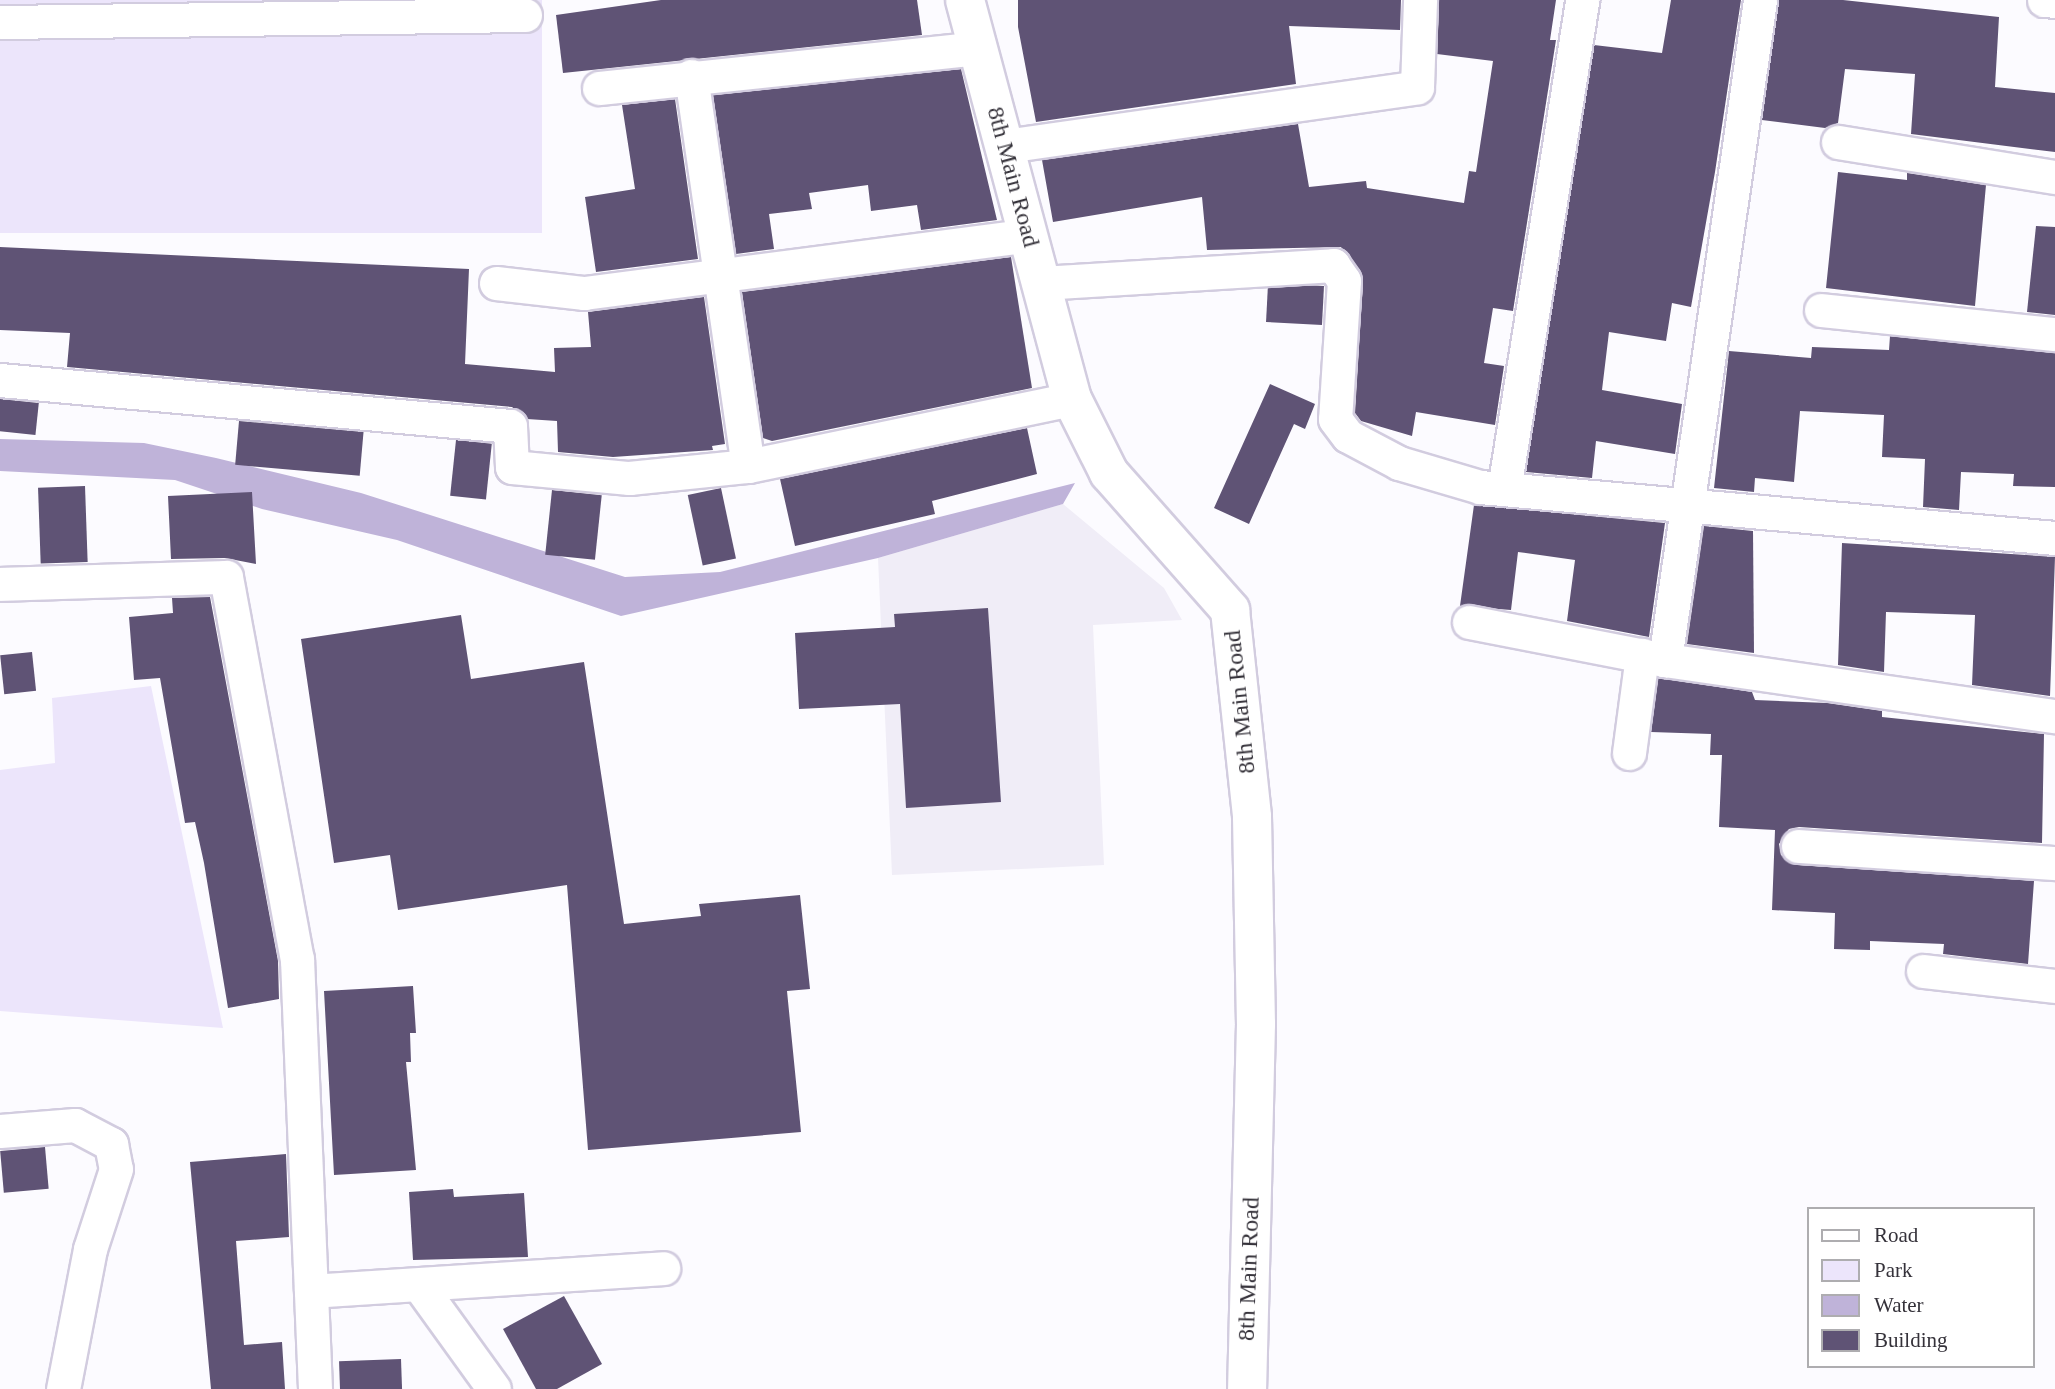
<!DOCTYPE html>
<style>
body{margin:0}
#map{position:relative;width:2055px;height:1389px;overflow:hidden;background:#fcfbff;font-family:"Times New Roman",serif}
div>[style]{position:absolute}
.built>*{inset:0;background:#f0edf7}
.green>*{inset:0;background:#ece5fb;transform-origin:0 0}
.water>*{inset:0;background:#bfb3d9}
.building>*{inset:0;background:#5f5375;transform-origin:0 0}
.roads{filter:drop-shadow(2px 0 #d2ccdf) drop-shadow(-2px 0 #d2ccdf) drop-shadow(0 2px #d2ccdf) drop-shadow(0 -2px #d2ccdf)}
.minor>*{height:33px;margin:-16.5px;padding:0 16.5px;transform-origin:16.5px;border-radius:16.5px;background:#fff}
.tertiary>*{height:38px;margin:-19px;padding:0 19px;transform-origin:19px;border-radius:19px;background:#fff}
span{translate:-50% -50%;white-space:nowrap;text-align:center;line-height:1.15;-webkit-text-stroke:7px #fff;paint-order:stroke}
.street-label{font-size:24px;color:#35323a}
.legend{position:absolute;left:1807px;top:1207px;width:228px;height:161px;box-sizing:border-box;background:#fff;border:2px solid #aeadb0;margin:0;padding:9px 12px;list-style:none;font-size:21px;color:#35323a}
.legend li{display:flex;align-items:center;gap:14px;height:35px}
.legend b{width:35px;border:2px solid #aeadb0}
</style>
<div id="map">
<div class="built">
<i style="clip-path:polygon(1063px 504px,1164px 588px,1182px 620px,1093px 625px,1104px 865px,892px 875px,878px 558px)"></i>
</div>
<div class="green">
<i style="left:0;top:0;width:542px;height:233px"></i>
<i style="clip-path:polygon(151px 686px,223px 1028px,0 1011px,0 770px,55px 763px,52px 698px)"></i>
</div>
<div class="water">
<i style="clip-path:polygon(0 439px,144px 443px,216px 458px,361px 493px,625px 577px,720px 572px,1075px 483px,1063px 504px,878px 558px,621px 616px,397px 540px,262px 509px,175px 480px,0 471px)"></i>
</div>
<div class="building">
<i style="clip-path:polygon(661px 0,917px 0,922px 35px,563px 73px,556px 15px)"></i>
<i style="clip-path:polygon(1018px 0,1401px 0,1400px 30px,1289px 26px,1296px 84px,1036px 122px,1018px 27px)"></i>
<i style="clip-path:polygon(1439px 0,1556px 0,1550px 40px,1556px 40px,1513px 311px,1493px 308px,1484px 363px,1504px 366px,1495px 425px,1416px 412px,1412px 436px,1361px 421px,1355px 413px,1363px 281px,1341px 247px,1207px 250px,1202px 197px,1053px 222px,1042px 160px,1298px 124px,1309px 187px,1366px 181px,1367px 188px,1464px 203px,1469px 171px,1476px 172px,1493px 61px,1437px 54px)"></i>
<i style="clip-path:polygon(1671px 0,1741px 0,1715px 172px,1691px 307px,1672px 303px,1666px 341px,1609px 332px,1602px 390px,1682px 404px,1675px 454px,1596px 441px,1592px 478px,1526px 472px,1594px 45px,1662px 53px)"></i>
<i style="clip-path:polygon(1779px 0,1843px 0,1999px 17px,1995px 87px,2055px 93px,2055px 152px,1911px 134px,1915px 74px,1845px 69px,1838px 123px,1825px 128px,1762px 120px)"></i>
<i style="clip-path:polygon(961px 69px,997px 220px,921px 230px,917px 205px,871px 211px,868px 185px,809px 193px,812px 209px,769px 214px,774px 249px,736px 254px,713px 95px)"></i>
<i style="clip-path:polygon(675px 99px,698px 259px,596px 272px,585px 197px,635px 189px,622px 105px)"></i>
<i style="clip-path:polygon(1838px 172px,1907px 180px,1907px 173px,1986px 185px,1975px 306px,1826px 288px)"></i>
<i style="clip-path:polygon(2036px 226px,2055px 227px,2055px 315px,2027px 312px)"></i>
<i style="clip-path:polygon(0 247px,469px 269px,465px 364px,555px 372px,554px 348px,591px 347px,588px 312px,704px 297px,725px 444px,712px 446px,713px 450px,613px 457px,558px 452px,557px 421px,527px 419px,512px 407px,67px 367px,70px 333px,0 330px)"></i>
<i style="clip-path:polygon(1011px 257px,1032px 388px,772px 441px,763px 438px,742px 292px)"></i>
<i style="left:1324px;top:286px;width:39px;height:56px;rotate:93deg"></i>
<i style="clip-path:polygon(1890px 336px,2055px 353px,2055px 487px,2013px 486px,2014px 474px,1961px 472px,1959px 510px,1923px 507px,1925px 459px,1882px 457px,1884px 415px,1800px 411px,1794px 482px,1755px 478px,1754px 492px,1714px 488px,1729px 351px,1811px 358px,1812px 347px,1889px 350px)"></i>
<i style="clip-path:polygon(1270px 384px,1315px 404px,1305px 429px,1294px 424px,1249px 524px,1214px 508px)"></i>
<i style="left:0;top:399px;width:39px;height:32px;rotate:6deg"></i>
<i style="left:239px;top:421px;width:125px;height:44px;rotate:5deg"></i>
<i style="clip-path:polygon(1027px 428px,1037px 474px,932px 501px,935px 514px,795px 546px,780px 479px)"></i>
<i style="left:456px;top:440px;width:36px;height:56px;rotate:6deg"></i>
<i style="left:85px;top:486px;width:76px;height:47px;rotate:88deg"></i>
<i style="left:721px;top:488px;width:72px;height:34px;rotate:78deg"></i>
<i style="left:552px;top:490px;width:50px;height:65px;rotate:6deg"></i>
<i style="clip-path:polygon(252px 492px,256px 564px,225px 558px,171px 559px,168px 496px)"></i>
<i style="clip-path:polygon(1474px 505px,1665px 523px,1649px 637px,1567px 621px,1575px 560px,1518px 552px,1511px 610px,1460px 606px)"></i>
<i style="clip-path:polygon(1704px 526px,1753px 531px,1754px 653px,1687px 644px)"></i>
<i style="clip-path:polygon(1842px 543px,2055px 557px,2050px 696px,1972px 685px,1975px 615px,1886px 612px,1884px 672px,1838px 665px)"></i>
<i style="clip-path:polygon(210px 597px,278px 961px,279px 999px,228px 1008px,204px 863px,195px 822px,185px 823px,160px 678px,134px 680px,129px 617px,173px 613px,172px 598px)"></i>
<i style="clip-path:polygon(988px 608px,1001px 802px,906px 808px,900px 704px,799px 709px,795px 633px,895px 627px,894px 614px)"></i>
<i style="clip-path:polygon(461px 615px,471px 679px,584px 662px,624px 924px,701px 916px,699px 904px,800px 895px,810px 989px,787px 991px,801px 1132px,588px 1150px,567px 885px,398px 910px,390px 855px,334px 863px,301px 639px)"></i>
<i style="left:32px;top:652px;width:39px;height:32px;rotate:84deg"></i>
<i style="clip-path:polygon(1658px 678px,1752px 692px,1755px 700px,1827px 703px,1882px 711px,1882px 717px,2044px 734px,2042px 843px,1799px 827px,1789px 829px,1779px 844px,1781px 855px,1797px 865px,2034px 881px,2028px 964px,1943px 954px,1944px 944px,1870px 941px,1870px 950px,1834px 949px,1835px 913px,1772px 910px,1775px 830px,1719px 827px,1722px 755px,1710px 755px,1711px 734px,1651px 732px)"></i>
<i style="clip-path:polygon(413px 986px,416px 1033px,410px 1033px,411px 1062px,406px 1062px,416px 1170px,334px 1175px,324px 991px)"></i>
<i style="left:45px;top:1147px;width:42px;height:45px;rotate:85deg"></i>
<i style="clip-path:polygon(286px 1154px,289px 1237px,236px 1241px,244px 1345px,282px 1342px,285px 1389px,211px 1389px,190px 1162px)"></i>
<i style="clip-path:polygon(453px 1189px,454px 1197px,524px 1193px,528px 1257px,413px 1260px,409px 1192px)"></i>
<i style="clip-path:polygon(564px 1296px,602px 1364px,557px 1389px,536px 1389px,503px 1329px)"></i>
<i style="left:401px;top:1359px;width:30px;height:62px;rotate:88deg"></i>
</div>
<div class="roads">
<div class="minor">
<i style="left:1760px;top:0;width:667px;rotate:98.19deg"></i>
<i style="left:1665px;top:660px;width:394px;rotate:8.2deg"></i>
<i style="left:2044px;top:0;width:11px;rotate:5deg"></i>
<i style="left:0;top:22px;width:525px;rotate:-0.76deg"></i>
<i style="left:691px;top:76px;width:394px;rotate:81.7deg"></i>
<i style="left:599px;top:88px;width:381px;rotate:-6deg"></i>
<i style="left:1838px;top:142px;width:220px;rotate:9.2deg"></i>
<i style="left:1005px;top:146px;width:416px;rotate:-8.1deg"></i>
<i style="left:1417px;top:87px;width:87px;rotate:-88deg"></i>
<i style="left:496px;top:283px;width:89px;rotate:6.5deg"></i>
<i style="left:584px;top:293px;width:448px;rotate:-7.4deg"></i>
<i style="left:1041px;top:283px;width:293px;rotate:-3.5deg"></i>
<i style="left:1333px;top:265px;width:19px;rotate:55deg"></i>
<i style="left:1344px;top:281px;width:138px;rotate:93.7deg"></i>
<i style="left:1335px;top:419px;width:21px;rotate:53deg"></i>
<i style="left:1348px;top:436px;width:58px;rotate:27.9deg"></i>
<i style="left:1399px;top:463px;width:84px;rotate:16.5deg"></i>
<i style="left:1480px;top:487px;width:577px;rotate:5.07deg"></i>
<i style="left:1821px;top:310px;width:235px;rotate:5.9deg"></i>
<i style="left:0;top:380px;width:512px;rotate:5.15deg"></i>
<i style="left:510px;top:426px;width:41px;rotate:87.2deg"></i>
<i style="left:512px;top:467px;width:118px;rotate:5.4deg"></i>
<i style="left:629px;top:478px;width:120px;rotate:-5.8deg"></i>
<i style="left:748px;top:466px;width:331px;rotate:-11.7deg"></i>
<i style="left:1504px;top:489px;width:495px;rotate:-80.9deg"></i>
<i style="left:0;top:584px;width:226px;rotate:-1.8deg"></i>
<i style="left:226px;top:577px;width:389px;rotate:79.5deg"></i>
<i style="left:297px;top:959px;width:430px;rotate:87.6deg"></i>
<i style="left:1469px;top:622px;width:200px;rotate:11deg"></i>
<i style="left:1629px;top:753px;width:99px;rotate:-82.4deg"></i>
<i style="left:1798px;top:846px;width:258px;rotate:3.8deg"></i>
<i style="left:1923px;top:971px;width:133px;rotate:6.5deg"></i>
<i style="left:0;top:1131px;width:75px;rotate:-4.6deg"></i>
<i style="left:75px;top:1125px;width:41px;rotate:27.8deg"></i>
<i style="left:111px;top:1144px;width:25px;rotate:79deg"></i>
<i style="left:116px;top:1169px;width:84px;rotate:108deg"></i>
<i style="left:90px;top:1249px;width:143px;rotate:100.9deg"></i>
<i style="left:419px;top:1285px;width:128px;rotate:54.2deg"></i>
<i style="left:311px;top:1291px;width:353px;rotate:-3.7deg"></i>
</div>
<div class="tertiary">
<i style="left:965px;top:0;width:413px;rotate:75deg"></i>
<i style="left:1072px;top:399px;width:83px;rotate:63.4deg"></i>
<i style="left:1109px;top:473px;width:183px;rotate:48.5deg"></i>
<i style="left:1230px;top:610px;width:208px;rotate:83.9deg"></i>
<i style="left:1252px;top:817px;width:207px;rotate:88.9deg"></i>
<i style="left:1256px;top:1024px;width:365px;rotate:91.4deg"></i>
</div>
</div>
<div class="street-label">
<span style="left:1013px;top:177px;rotate:75deg">8th Main Road</span>
<span style="left:1240px;top:702px;rotate:-96deg">8th Main Road</span>
<span style="left:1249px;top:1269px;rotate:-88deg">8th Main Road</span>
</div>
<ul class="legend">
<li><b style="height:9px;background:#fff"></b>Road</li>
<li><b style="height:19px;background:#ece5fb"></b>Park</li>
<li><b style="height:19px;background:#bfb3d9"></b>Water</li>
<li><b style="height:19px;background:#5f5375"></b>Building</li>
</ul>
</div>
